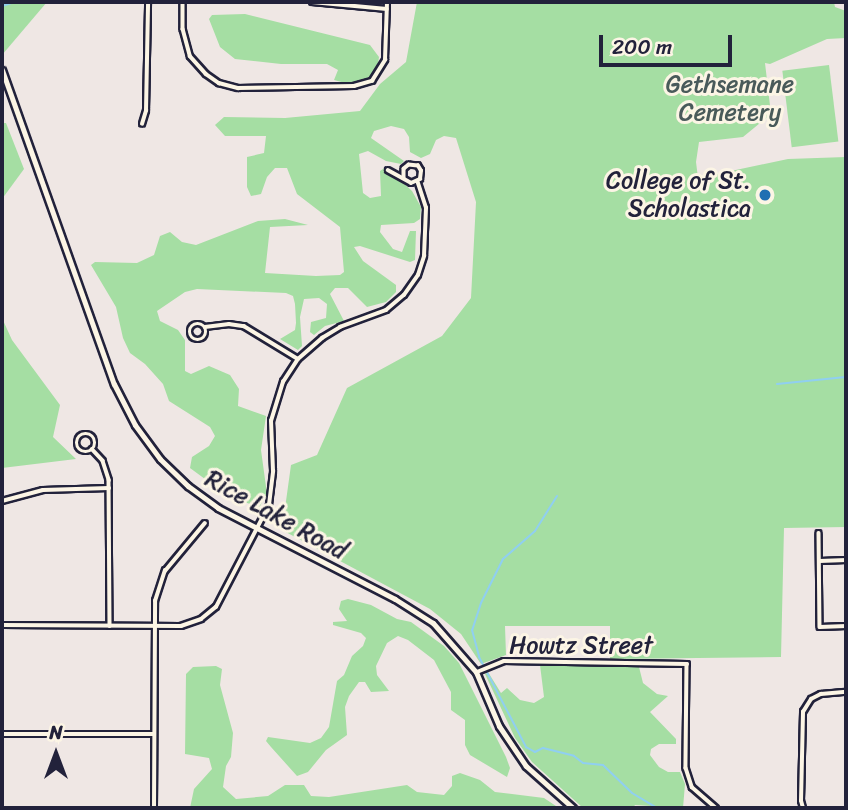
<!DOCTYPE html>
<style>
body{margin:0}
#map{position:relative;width:848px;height:810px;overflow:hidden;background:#efe7e4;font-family:Sriracha,sans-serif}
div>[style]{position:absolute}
.green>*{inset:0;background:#a5dea3;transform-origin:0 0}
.stream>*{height:2px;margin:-1px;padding:0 1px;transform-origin:1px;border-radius:1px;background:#90cff1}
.roads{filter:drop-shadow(2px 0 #22223b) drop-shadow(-2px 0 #22223b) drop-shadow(0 2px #22223b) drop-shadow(0 -2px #22223b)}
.minor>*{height:3.5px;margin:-1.75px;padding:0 1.75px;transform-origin:1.75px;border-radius:1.75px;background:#fcf5e5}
.minor>.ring{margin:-1.75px;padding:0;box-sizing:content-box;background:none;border:3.5px solid #fcf5e5;border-radius:50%}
.secondary>*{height:5px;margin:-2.5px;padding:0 2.5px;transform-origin:2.5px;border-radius:2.5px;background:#fcf5e5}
.dots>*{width:19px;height:19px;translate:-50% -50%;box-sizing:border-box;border:4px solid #fcf5e5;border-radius:50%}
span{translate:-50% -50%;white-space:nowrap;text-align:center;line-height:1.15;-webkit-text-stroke:6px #fcf5e5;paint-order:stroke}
.park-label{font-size:24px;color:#495a5a}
.poi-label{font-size:24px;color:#22223b}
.right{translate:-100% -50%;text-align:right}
.street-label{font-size:24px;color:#22223b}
.frame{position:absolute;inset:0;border:4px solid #22223b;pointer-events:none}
.north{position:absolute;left:21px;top:719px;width:70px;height:70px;-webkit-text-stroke:5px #fcf5e5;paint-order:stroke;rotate:0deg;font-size:19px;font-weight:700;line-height:28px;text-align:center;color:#22223b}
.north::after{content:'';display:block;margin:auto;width:24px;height:32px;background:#22223b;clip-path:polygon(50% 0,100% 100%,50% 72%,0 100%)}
.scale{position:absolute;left:599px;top:35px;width:133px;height:32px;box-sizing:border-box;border:4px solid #22223b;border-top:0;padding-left:9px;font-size:21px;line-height:24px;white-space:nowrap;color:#22223b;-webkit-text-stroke:5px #fcf5e5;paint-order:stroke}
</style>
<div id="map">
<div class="green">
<i style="clip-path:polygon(2px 2px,47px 2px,2px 55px)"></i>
<i style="clip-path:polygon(417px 2px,834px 2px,835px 7px,846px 11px,846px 38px,827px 39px,770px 64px,765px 63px,771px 114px,743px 137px,699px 142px,696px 162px,698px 178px,788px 159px,846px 157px,846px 527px,784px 528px,781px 657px,610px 659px,610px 626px,505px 626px,506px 655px,481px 664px,461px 634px,430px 609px,282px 530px,291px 465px,317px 455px,347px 388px,442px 336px,471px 298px,476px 202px,456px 138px,444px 136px,436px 140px,430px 154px,421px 158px,410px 152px,409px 137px,404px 129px,391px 126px,374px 131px,371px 138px,404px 161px,401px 164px,386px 161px,368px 151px,359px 154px,363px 193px,370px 198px,381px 196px,380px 171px,386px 167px,412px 191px,421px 207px,420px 219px,414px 223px,381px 225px,380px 232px,393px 249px,402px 252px,410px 231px,416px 231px,415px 260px,410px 262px,360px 246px,354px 247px,363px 261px,396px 285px,396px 292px,386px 302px,367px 307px,348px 288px,335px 288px,330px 294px,344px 321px,325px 326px,314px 335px,310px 332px,311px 322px,326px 318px,327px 304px,319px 298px,304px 299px,300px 317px,302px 346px,298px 350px,280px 339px,295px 330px,296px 323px,295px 304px,293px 296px,286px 293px,197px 289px,185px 292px,157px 311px,160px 321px,178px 330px,185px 340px,185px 371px,191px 374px,209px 366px,230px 375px,239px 389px,238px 406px,266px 416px,261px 450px,267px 494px,259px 508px,224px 493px,190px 468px,192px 457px,209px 446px,215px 436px,210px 427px,169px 401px,163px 384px,145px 364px,130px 353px,123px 338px,116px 307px,91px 265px,95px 262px,137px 263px,154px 255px,160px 236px,170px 232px,182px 242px,196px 245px,258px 221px,285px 219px,308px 225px,270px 227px,265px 273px,316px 276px,340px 275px,344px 272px,340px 227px,297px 194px,287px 168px,275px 168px,267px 177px,261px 194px,251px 196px,247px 187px,247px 157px,264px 153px,266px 136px,225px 136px,215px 125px,224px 117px,285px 118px,360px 111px,380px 84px,406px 62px)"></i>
<i style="clip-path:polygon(245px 14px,370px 45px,379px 57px,378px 64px,374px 73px,362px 82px,349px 84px,334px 80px,338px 70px,327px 64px,281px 64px,235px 59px,220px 47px,209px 19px,212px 15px)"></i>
<i style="left:829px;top:65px;width:77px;height:47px;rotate:83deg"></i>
<i style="clip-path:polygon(2px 123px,6px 123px,24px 169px,2px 199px)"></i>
<i style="clip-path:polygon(2px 318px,12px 340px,60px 405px,53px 437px,76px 459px,2px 468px)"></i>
<i style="clip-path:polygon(348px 599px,371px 605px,397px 619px,411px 622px,444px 646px,459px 663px,506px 757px,510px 768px,507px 777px,470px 755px,465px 745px,465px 720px,451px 710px,451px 692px,434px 660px,408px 640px,398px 636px,387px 643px,376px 666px,377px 675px,389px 691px,371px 692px,365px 682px,359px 682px,349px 696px,345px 707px,347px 735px,326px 750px,308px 772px,297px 776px,271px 747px,266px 741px,268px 737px,310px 743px,321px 738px,329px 727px,337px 681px,344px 675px,352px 656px,363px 646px,366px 638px,361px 633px,333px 625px,333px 622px,347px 621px,339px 609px,341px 601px)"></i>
<i style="clip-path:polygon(540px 665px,639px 667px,643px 683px,657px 694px,668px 696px,650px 712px,676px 739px,676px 744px,659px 744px,651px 749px,650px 755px,659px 767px,668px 772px,680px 772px,685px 784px,683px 808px,635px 805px,633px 808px,583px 808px,532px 762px,515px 738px,485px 674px,488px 672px,501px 693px,507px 688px,520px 700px,534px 703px,544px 697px)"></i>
<i style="clip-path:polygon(216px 666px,222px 669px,220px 685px,233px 733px,231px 757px,226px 766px,223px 787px,236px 799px,268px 796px,285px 785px,304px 785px,311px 796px,329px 797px,407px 785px,417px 792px,444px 795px,452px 786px,452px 776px,460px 773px,480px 780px,495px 792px,544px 798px,559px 808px,190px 808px,194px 789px,212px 769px,209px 758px,185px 754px,186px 674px,193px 667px)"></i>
</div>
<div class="stream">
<i style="left:2px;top:6px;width:14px;rotate:-17deg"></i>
<i style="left:777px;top:384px;width:69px;rotate:-5.8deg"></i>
<i style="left:557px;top:496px;width:41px;rotate:122.2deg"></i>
<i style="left:535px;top:531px;width:43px;rotate:138.8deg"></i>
<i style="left:503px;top:559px;width:49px;rotate:116.6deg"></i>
<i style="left:481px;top:603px;width:28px;rotate:108deg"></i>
<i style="left:472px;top:630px;width:28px;rotate:75deg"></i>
<i style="left:479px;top:657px;width:102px;rotate:62.4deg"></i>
<i style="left:526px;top:747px;width:10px;rotate:29deg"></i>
<i style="left:535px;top:752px;width:9px;rotate:-27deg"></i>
<i style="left:543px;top:748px;width:32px;rotate:14deg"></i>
<i style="left:574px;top:756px;width:11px;rotate:38deg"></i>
<i style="left:583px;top:763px;width:20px;rotate:6deg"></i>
<i style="left:603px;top:765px;width:40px;rotate:44deg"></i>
<i style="left:632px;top:793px;width:29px;rotate:31deg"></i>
</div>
<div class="roads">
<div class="minor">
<i style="left:183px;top:2px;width:27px;rotate:90deg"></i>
<i style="left:183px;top:29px;width:28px;rotate:75deg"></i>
<i style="left:190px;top:56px;width:24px;rotate:48deg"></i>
<i style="left:206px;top:74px;width:16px;rotate:35deg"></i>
<i style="left:219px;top:83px;width:20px;rotate:15deg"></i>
<i style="left:238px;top:88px;width:116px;rotate:-1deg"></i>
<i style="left:354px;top:86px;width:19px;rotate:-16deg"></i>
<i style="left:372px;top:81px;width:25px;rotate:-58deg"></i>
<i style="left:385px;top:60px;width:58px;rotate:-88deg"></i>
<i style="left:312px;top:2px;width:75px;rotate:5.3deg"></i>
<i style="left:142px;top:124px;width:14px;rotate:-73deg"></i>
<i style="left:146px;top:111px;width:109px;rotate:-88.9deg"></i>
<i style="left:388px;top:170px;width:26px;rotate:29deg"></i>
<i style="left:411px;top:183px;width:10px;rotate:-24deg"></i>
<i style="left:420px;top:179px;width:8px;rotate:-83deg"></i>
<i style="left:421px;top:171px;width:6px;rotate:-121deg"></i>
<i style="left:418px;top:166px;width:9px;rotate:-174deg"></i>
<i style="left:409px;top:165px;width:6px;rotate:141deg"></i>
<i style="left:404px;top:169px;width:9px;rotate:90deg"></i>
<i class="ring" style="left:190px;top:324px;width:12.5px;height:12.5px"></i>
<i style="left:205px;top:327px;width:24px;rotate:-7deg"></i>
<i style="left:229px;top:324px;width:15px;rotate:8deg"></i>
<i style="left:244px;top:326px;width:63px;rotate:31.4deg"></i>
<i class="ring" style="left:77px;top:434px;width:14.5px;height:14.5px"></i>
<i style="left:92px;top:449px;width:16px;rotate:47deg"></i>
<i style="left:103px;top:461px;width:20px;rotate:72deg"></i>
<i style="left:109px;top:480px;width:146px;rotate:89.6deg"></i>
<i style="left:2px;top:501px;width:42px;rotate:-15deg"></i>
<i style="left:43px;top:490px;width:66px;rotate:-1.7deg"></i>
<i style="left:819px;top:533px;width:94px;rotate:89.4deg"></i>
<i style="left:820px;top:627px;width:26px;rotate:-2deg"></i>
<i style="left:820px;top:561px;width:26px;rotate:-2deg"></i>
<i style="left:2px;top:625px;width:179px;rotate:0.3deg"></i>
<i style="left:181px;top:626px;width:21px;rotate:-19deg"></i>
<i style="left:201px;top:619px;width:19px;rotate:-39deg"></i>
<i style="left:216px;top:607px;width:115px;rotate:-62.5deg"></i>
<i style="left:269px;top:505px;width:34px;rotate:-83deg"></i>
<i style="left:273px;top:471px;width:50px;rotate:-92.3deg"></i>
<i style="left:271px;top:421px;width:41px;rotate:-72.9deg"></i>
<i style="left:283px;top:382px;width:27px;rotate:-57deg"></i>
<i style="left:298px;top:359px;width:32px;rotate:-41deg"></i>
<i style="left:322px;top:338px;width:21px;rotate:-31deg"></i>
<i style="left:340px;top:327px;width:49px;rotate:-20.3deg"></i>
<i style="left:386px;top:310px;width:23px;rotate:-40deg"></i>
<i style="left:404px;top:295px;width:24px;rotate:-55deg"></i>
<i style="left:418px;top:275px;width:20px;rotate:-72deg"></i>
<i style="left:424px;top:256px;width:48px;rotate:-87.6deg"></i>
<i style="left:426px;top:208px;width:28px;rotate:-108deg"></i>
<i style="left:477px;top:672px;width:29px;rotate:-22deg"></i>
<i style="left:504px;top:661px;width:183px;rotate:0.9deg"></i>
<i style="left:687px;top:664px;width:104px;rotate:90.6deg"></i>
<i style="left:686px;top:768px;width:20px;rotate:72deg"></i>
<i style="left:692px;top:787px;width:32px;rotate:41deg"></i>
<i style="left:2px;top:734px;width:151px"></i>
<i style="left:154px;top:808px;width:207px;rotate:-89.7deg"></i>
<i style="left:155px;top:601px;width:32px;rotate:-72deg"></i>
<i style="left:165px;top:571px;width:62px;rotate:-50.2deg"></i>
<i style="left:803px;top:808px;width:7px;rotate:-106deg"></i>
<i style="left:801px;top:801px;width:89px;rotate:-88.7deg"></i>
<i style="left:803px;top:712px;width:15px;rotate:-58deg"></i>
<i style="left:811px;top:699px;width:11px;rotate:-27deg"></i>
<i style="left:821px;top:694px;width:25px;rotate:-5deg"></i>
</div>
<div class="secondary">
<i style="left:2px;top:70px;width:333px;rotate:70.4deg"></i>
<i style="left:114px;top:384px;width:46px;rotate:62.9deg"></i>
<i style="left:135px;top:425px;width:42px;rotate:53.7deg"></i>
<i style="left:160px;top:459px;width:39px;rotate:44deg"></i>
<i style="left:188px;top:486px;width:37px;rotate:36deg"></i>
<i style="left:218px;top:508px;width:199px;rotate:27.2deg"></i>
<i style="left:395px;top:599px;width:45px;rotate:32.3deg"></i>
<i style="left:433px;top:623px;width:65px;rotate:48.7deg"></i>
<i style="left:476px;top:672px;width:59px;rotate:66.9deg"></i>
<i style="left:499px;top:726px;width:48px;rotate:56deg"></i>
<i style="left:526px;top:766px;width:63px;rotate:41.8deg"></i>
</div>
</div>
<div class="dots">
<i style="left:765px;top:195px;background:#1f6fb2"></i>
</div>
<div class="park-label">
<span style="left:730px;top:99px">Gethsemane<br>Cemetery</span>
</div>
<div class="poi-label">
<span class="right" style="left:751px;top:195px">College of St.<br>Scholastica</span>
</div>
<div class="street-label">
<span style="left:276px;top:515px;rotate:29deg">Rice Lake Road</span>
<span style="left:581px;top:646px">Howtz Street</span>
</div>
<div class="frame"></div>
<div class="north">N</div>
<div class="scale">200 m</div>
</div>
